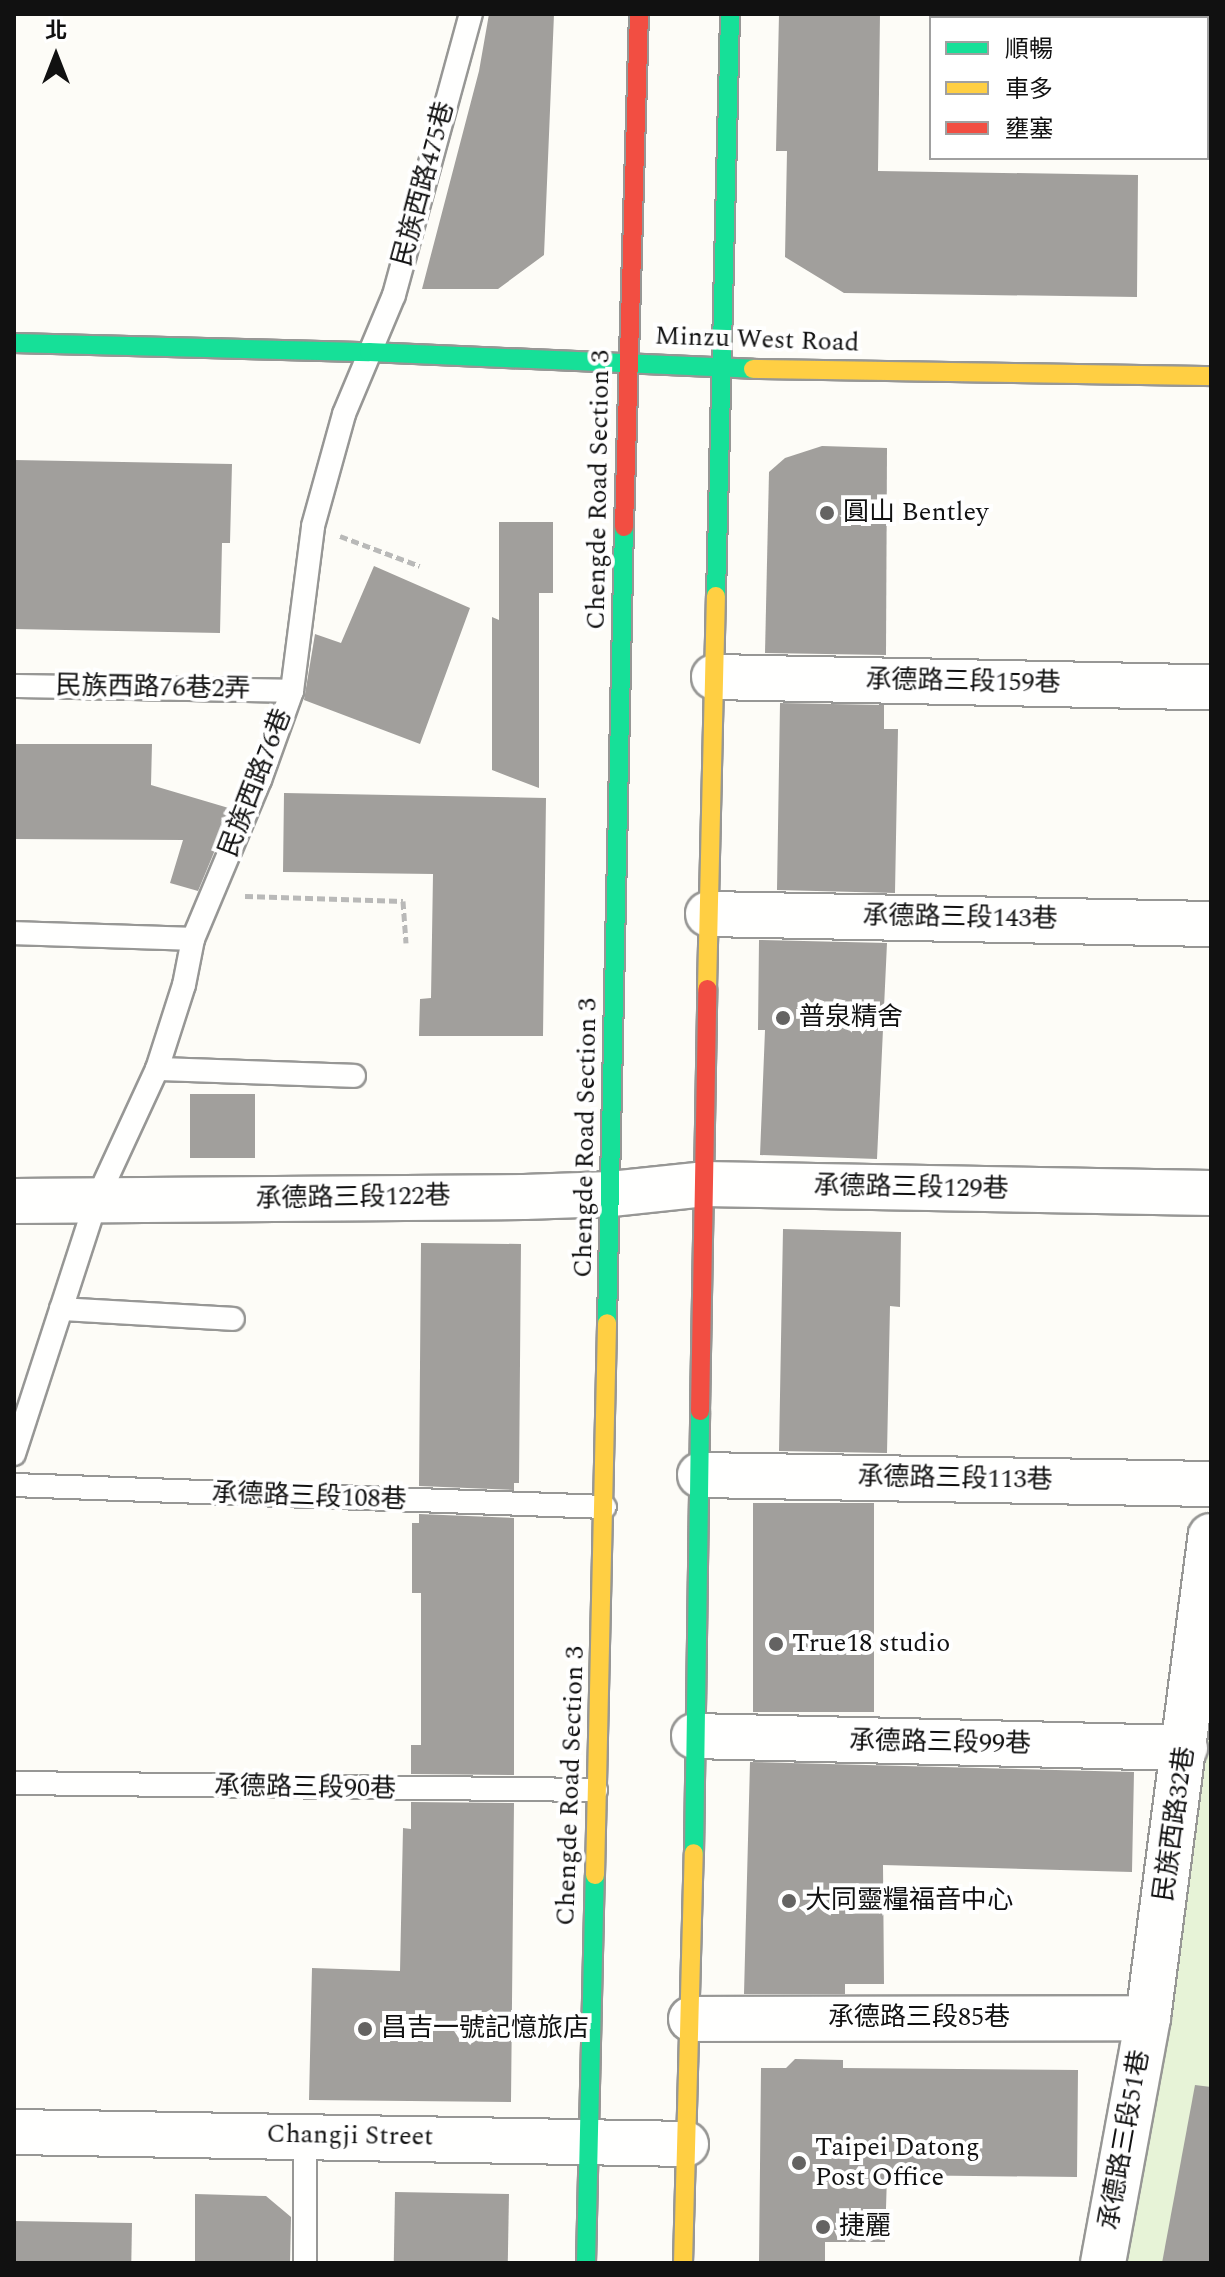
<!DOCTYPE html>
<meta charset="utf-8">
<style>
body{margin:0}
#map{position:relative;width:1225px;height:2277px;overflow:hidden;background:#fdfcf7;font-family:Spectral,"Noto Sans TC",serif}
div>[style]{position:absolute}
.green>*{inset:0;background:#e7f3d7}
.building>*{inset:0;background:#a19f9c;transform-origin:0 0}
.path>*{height:5px;margin-top:-2.5px;transform-origin:0;background:repeating-linear-gradient(90deg,#b9b9b8 0 8px,transparent 0 12px)}
.roads{filter:drop-shadow(2px 0 #979795) drop-shadow(-2px 0 #979795) drop-shadow(0 2px #979795) drop-shadow(0 -2px #979795)}
.lane>*{height:22px;margin:-11px;padding:0 11px;transform-origin:11px;border-radius:11px;background:#fffffe}
.street>*{height:44px;margin:-22px;padding:0 22px;transform-origin:22px;border-radius:22px;background:#fffffe}
.fast>*{height:18px;margin:-9px;padding:0 9px;transform-origin:9px;border-radius:9px;background:#16e098}
.slow>*{height:18px;margin:-9px;padding:0 9px;transform-origin:9px;border-radius:9px;background:#ffcf43}
.jam>*{height:18px;margin:-9px;padding:0 9px;transform-origin:9px;border-radius:9px;background:#f24e42}
.dots>*{width:22px;height:22px;translate:-50% -50%;box-sizing:border-box;border:4px solid #fff;border-radius:50%}
span{translate:-50% -50%;white-space:nowrap;text-align:center;line-height:1.15;-webkit-text-stroke:8px #fff;paint-order:stroke}
.street-label{font-size:26px;color:#111}
.poi-label{font-size:26px;color:#111}
.left{translate:0 -50%;text-align:left}
.frame{position:absolute;inset:0;border:16px solid #111;pointer-events:none}
.legend{position:absolute;left:929px;top:16px;width:280px;height:144px;box-sizing:border-box;background:#fff;border:2px solid #a0a0a0;margin:0;padding:10px 14px;list-style:none;font-size:24px;color:#111}
.legend li{display:flex;align-items:center;gap:16px;height:40px}
.legend b{width:40px;border:2px solid #a0a0a0}
.north{position:absolute;left:16px;top:16px;width:80px;height:80px;-webkit-text-stroke:6px #fff;paint-order:stroke;rotate:0deg;font-size:22px;font-weight:700;line-height:32px;text-align:center;color:#111}
.north::after{content:'';display:block;margin:auto;width:28px;height:36px;background:#111;clip-path:polygon(50% 0,100% 100%,50% 72%,0 100%)}
</style>
<div id="map">
<div class="green">
<i style="clip-path:polygon(1211px 1715px,1211px 2263px,1124px 2263px)"></i>
</div>
<div class="building">
<i style="clip-path:polygon(489px 14px,554px 14px,544px 255px,498px 289px,422px 289px,479px 71px)"></i>
<i style="clip-path:polygon(779px 14px,880px 14px,878px 171px,1138px 175px,1137px 297px,844px 293px,785px 257px,787px 151px,776px 151px)"></i>
<i style="clip-path:polygon(822px 446px,887px 448px,886px 655px,765px 653px,769px 472px,785px 458px)"></i>
<i style="clip-path:polygon(14px 460px,232px 464px,230px 543px,222px 543px,220px 633px,14px 629px)"></i>
<i style="clip-path:polygon(499px 522px,553px 522px,553px 593px,539px 593px,539px 788px,492px 770px,492px 617px,499px 620px)"></i>
<i style="clip-path:polygon(374px 566px,470px 608px,420px 744px,304px 700px,315px 634px,341px 643px)"></i>
<i style="clip-path:polygon(780px 703px,884px 705px,884px 729px,898px 729px,895px 893px,777px 890px)"></i>
<i style="clip-path:polygon(14px 744px,152px 744px,151px 785px,232px 809px,198px 891px,170px 883px,183px 840px,14px 839px)"></i>
<i style="clip-path:polygon(284px 793px,546px 798px,543px 1036px,419px 1036px,420px 999px,431px 998px,433px 874px,283px 872px)"></i>
<i style="clip-path:polygon(759px 940px,887px 943px,877px 1159px,760px 1155px,765px 1030px,758px 1030px)"></i>
<i style="left:190px;top:1094px;width:65px;height:64px"></i>
<i style="clip-path:polygon(783px 1229px,901px 1232px,900px 1307px,890px 1306px,887px 1453px,779px 1451px)"></i>
<i style="clip-path:polygon(421px 1243px,521px 1244px,519px 1483px,514px 1483px,514px 1490px,419px 1486px)"></i>
<i style="left:753px;top:1503px;width:121px;height:209px"></i>
<i style="clip-path:polygon(419px 1514px,514px 1518px,514px 1775px,411px 1774px,411px 1745px,421px 1745px,421px 1593px,412px 1593px,412px 1523px,419px 1523px)"></i>
<i style="clip-path:polygon(750px 1762px,1134px 1772px,1132px 1872px,883px 1865px,884px 1984px,845px 1984px,845px 1994px,744px 1994px)"></i>
<i style="clip-path:polygon(411px 1802px,514px 1803px,511px 2102px,309px 2100px,312px 1968px,400px 1971px,403px 1828px,411px 1829px)"></i>
<i style="clip-path:polygon(795px 2059px,843px 2060px,843px 2068px,1078px 2070px,1077px 2177px,887px 2175px,885px 2242px,825px 2242px,825px 2263px,759px 2263px,761px 2068px,786px 2068px)"></i>
<i style="clip-path:polygon(1195px 2085px,1211px 2087px,1211px 2263px,1162px 2263px)"></i>
<i style="left:395px;top:2192px;width:114px;height:71px;rotate:1deg"></i>
<i style="clip-path:polygon(195px 2194px,266px 2196px,291px 2217px,290px 2263px,195px 2263px)"></i>
<i style="left:14px;top:2221px;width:118px;height:42px;rotate:1deg"></i>
</div>
<div class="path">
<i style="left:340px;top:536px;width:85px;rotate:20.6deg"></i>
<i style="left:245px;top:896px;width:158px;rotate:1.8deg"></i>
<i style="left:403px;top:901px;width:42px;rotate:85.9deg"></i>
</div>
<div class="roads">
<div class="lane">
<i style="left:14px;top:686px;width:278px;rotate:1deg"></i>
<i style="left:14px;top:933px;width:179px;rotate:1.9deg"></i>
<i style="left:157px;top:1069px;width:197px;rotate:2deg"></i>
<i style="left:61px;top:1309px;width:172px;rotate:3.3deg"></i>
<i style="left:14px;top:1454px;width:266px;rotate:-72deg"></i>
<i style="left:96px;top:1201px;width:145px;rotate:-65.2deg"></i>
<i style="left:157px;top:1069px;width:88px;rotate:-72.2deg"></i>
<i style="left:184px;top:985px;width:47px;rotate:-78.9deg"></i>
<i style="left:193px;top:939px;width:173px;rotate:-67.2deg"></i>
<i style="left:260px;top:780px;width:95px;rotate:-70.2deg"></i>
<i style="left:292px;top:691px;width:166px;rotate:-82.7deg"></i>
<i style="left:313px;top:526px;width:116px;rotate:-74.5deg"></i>
<i style="left:344px;top:414px;width:129px;rotate:-67.2deg"></i>
<i style="left:394px;top:295px;width:291px;rotate:-74.7deg"></i>
<i style="left:14px;top:1485px;width:591px;rotate:2.13deg"></i>
<i style="left:14px;top:1783px;width:582px;rotate:0.69deg"></i>
<i style="left:305px;top:2135px;width:128px;rotate:90deg"></i>
</div>
<div class="street">
<i style="left:714px;top:677px;width:497px;rotate:1.2deg"></i>
<i style="left:708px;top:914px;width:503px;rotate:1.14deg"></i>
<i style="left:14px;top:1201px;width:510px;rotate:-0.45deg"></i>
<i style="left:524px;top:1197px;width:87px;rotate:-2deg"></i>
<i style="left:611px;top:1194px;width:94px;rotate:-6.1deg"></i>
<i style="left:704px;top:1184px;width:507px;rotate:1.02deg"></i>
<i style="left:700px;top:1475px;width:511px;rotate:1.01deg"></i>
<i style="left:694px;top:1736px;width:491px;rotate:1.4deg"></i>
<i style="left:691px;top:2019px;width:457px;rotate:-0.1deg"></i>
<i style="left:14px;top:2132px;width:672px;rotate:1.02deg"></i>
<i style="left:1103px;top:2263px;width:249px;rotate:-79.6deg"></i>
<i style="left:1148px;top:2018px;width:486px;rotate:-82.6deg"></i>
</div>
<div class="fast">
<i style="left:14px;top:343px;width:355px;rotate:1.5deg"></i>
<i style="left:369px;top:352px;width:384px;rotate:2.5deg"></i>
<i style="left:716px;top:596px;width:582px;rotate:-88.62deg"></i>
<i style="left:607px;top:1323px;width:796px;rotate:-88.78deg"></i>
<i style="left:694px;top:1853px;width:442px;rotate:-89.2deg"></i>
<i style="left:586px;top:2263px;width:388px;rotate:-88.7deg"></i>
</div>
<div class="slow">
<i style="left:753px;top:369px;width:458px;rotate:0.9deg"></i>
<i style="left:707px;top:989px;width:393px;rotate:-88.7deg"></i>
<i style="left:595px;top:1875px;width:552px;rotate:-88.75deg"></i>
<i style="left:683px;top:2263px;width:410px;rotate:-88.5deg"></i>
</div>
<div class="jam">
<i style="left:624px;top:527px;width:513px;rotate:-88.33deg"></i>
<i style="left:700px;top:1411px;width:422px;rotate:-89deg"></i>
</div>
</div>
<div class="dots">
<i style="left:827px;top:513px;background:#646362"></i>
<i style="left:783px;top:1018px;background:#646362"></i>
<i style="left:776px;top:1644px;background:#646362"></i>
<i style="left:789px;top:1901px;background:#646362"></i>
<i style="left:365px;top:2029px;background:#646362"></i>
<i style="left:799px;top:2163px;background:#646362"></i>
<i style="left:823px;top:2227px;background:#646362"></i>
</div>
<div class="street-label">
<span style="left:424px;top:184px;rotate:-75deg">民族西路475巷</span>
<span style="left:757px;top:340px;rotate:2deg">Minzu West Road</span>
<span style="left:599px;top:490px;rotate:-89deg">Chengde Road Section 3</span>
<span style="left:963px;top:682px;rotate:1deg">承德路三段159巷</span>
<span style="left:153px;top:688px;rotate:1deg">民族西路76巷2弄</span>
<span style="left:256px;top:783px;rotate:-69deg">民族西路76巷</span>
<span style="left:960px;top:918px;rotate:1deg">承德路三段143巷</span>
<span style="left:586px;top:1138px;rotate:-89deg">Chengde Road Section 3</span>
<span style="left:911px;top:1188px;rotate:1deg">承德路三段129巷</span>
<span style="left:353px;top:1198px;rotate:-1deg">承德路三段122巷</span>
<span style="left:955px;top:1479px;rotate:1deg">承德路三段113巷</span>
<span style="left:309px;top:1497px;rotate:2deg">承德路三段108巷</span>
<span style="left:940px;top:1743px;rotate:1deg">承德路三段99巷</span>
<span style="left:571px;top:1786px;rotate:-88deg">Chengde Road Section 3</span>
<span style="left:305px;top:1788px;rotate:1deg">承德路三段90巷</span>
<span style="left:1175px;top:1824px;rotate:-82deg">民族西路32巷</span>
<span style="left:919px;top:2018px">承德路三段85巷</span>
<span style="left:350px;top:2136px;rotate:1deg">Changji Street</span>
<span style="left:1125px;top:2140px;rotate:-80deg">承德路三段51巷</span>
</div>
<div class="poi-label">
<span class="left" style="left:843px;top:513px">圓山 Bentley</span>
<span class="left" style="left:799px;top:1018px">普泉精舍</span>
<span class="left" style="left:792px;top:1644px">True18 studio</span>
<span class="left" style="left:805px;top:1901px">大同靈糧福音中心</span>
<span class="left" style="left:381px;top:2029px">昌吉一號記憶旅店</span>
<span class="left" style="left:815px;top:2163px">Taipei Datong<br>Post Office</span>
<span class="left" style="left:839px;top:2227px">捷麗</span>
</div>
<div class="frame"></div>
<ul class="legend">
<li><b style="height:10px;background:#16e098"></b>順暢</li>
<li><b style="height:10px;background:#ffcf43"></b>車多</li>
<li><b style="height:10px;background:#f24e42"></b>壅塞</li>
</ul>
<div class="north">北</div>
</div>
